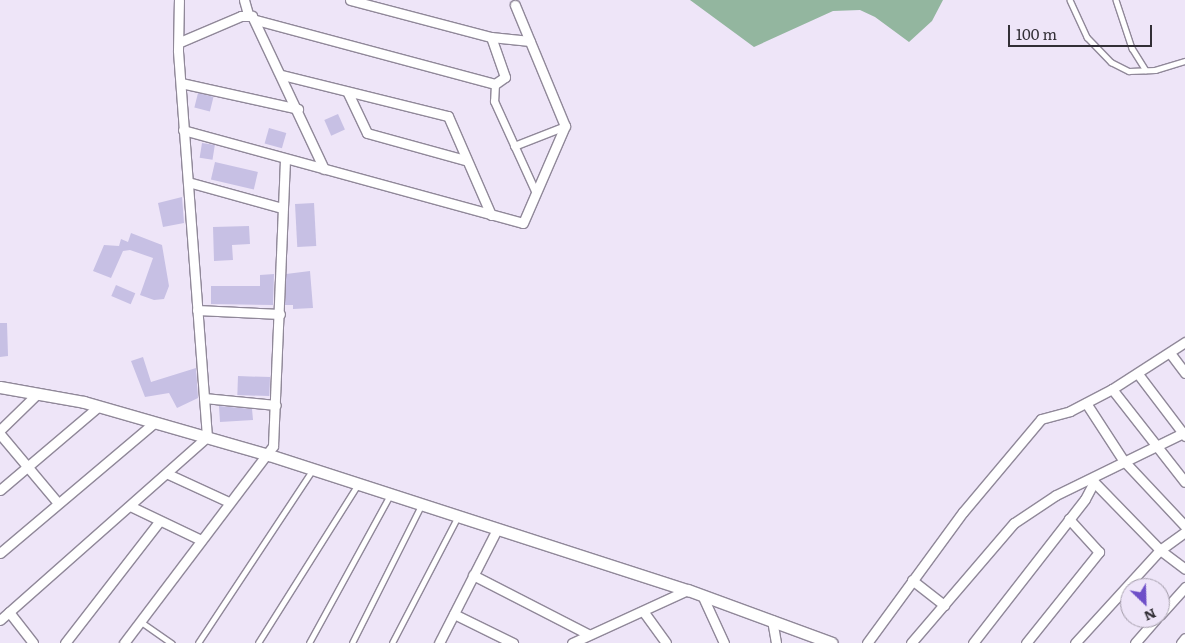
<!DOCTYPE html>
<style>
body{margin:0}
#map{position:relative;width:1185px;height:643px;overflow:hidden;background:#eee5f8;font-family:Literata,serif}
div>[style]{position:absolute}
.forest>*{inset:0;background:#93b69f}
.building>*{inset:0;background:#c7c0e4;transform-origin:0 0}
.roads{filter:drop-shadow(1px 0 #908899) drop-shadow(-1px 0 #908899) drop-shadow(0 1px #908899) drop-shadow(0 -1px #908899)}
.service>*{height:4.5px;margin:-2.25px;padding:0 2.25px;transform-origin:2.25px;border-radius:2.25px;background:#fff}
.pedestrian>*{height:7px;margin:-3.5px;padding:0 3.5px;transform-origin:3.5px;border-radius:3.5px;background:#fff}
.minor>*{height:9px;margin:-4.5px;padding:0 4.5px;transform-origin:4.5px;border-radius:4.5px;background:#fff}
.tertiary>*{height:11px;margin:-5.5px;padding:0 5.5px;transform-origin:5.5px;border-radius:5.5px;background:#fff}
span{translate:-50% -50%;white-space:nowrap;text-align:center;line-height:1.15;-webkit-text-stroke:4px #eee5f8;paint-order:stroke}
.north{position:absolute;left:1120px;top:578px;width:50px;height:50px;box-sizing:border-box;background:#eee5f8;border:1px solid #a39caa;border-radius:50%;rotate:156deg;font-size:14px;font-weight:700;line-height:20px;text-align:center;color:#322f36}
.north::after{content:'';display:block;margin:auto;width:18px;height:22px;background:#6e4fc8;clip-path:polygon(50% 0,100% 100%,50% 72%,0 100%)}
.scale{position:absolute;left:1008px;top:25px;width:144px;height:22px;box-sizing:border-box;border:2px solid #322f36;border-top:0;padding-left:6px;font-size:15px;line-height:18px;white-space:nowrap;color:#322f36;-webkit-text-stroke:4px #eee5f8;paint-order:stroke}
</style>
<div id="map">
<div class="forest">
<i style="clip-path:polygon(690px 0,943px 0,932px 21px,909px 42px,875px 17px,860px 10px,833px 11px,754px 47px)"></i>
</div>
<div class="building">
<i style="left:198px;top:93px;width:16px;height:15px;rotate:14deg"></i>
<i style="left:338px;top:114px;width:17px;height:15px;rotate:66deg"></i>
<i style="left:269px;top:128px;width:18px;height:16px;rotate:16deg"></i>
<i style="left:202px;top:143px;width:13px;height:15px;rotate:9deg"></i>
<i style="left:215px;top:162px;width:44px;height:18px;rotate:13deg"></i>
<i style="clip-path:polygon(182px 197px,184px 223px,163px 227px,158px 203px)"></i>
<i style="left:314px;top:203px;width:43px;height:19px;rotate:87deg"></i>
<i style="clip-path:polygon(249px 226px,250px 244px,232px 245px,233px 260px,214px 261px,213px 227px)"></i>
<i style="clip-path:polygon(131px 233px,162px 245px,169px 286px,164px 299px,154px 300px,140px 295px,153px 258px,130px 250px,123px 251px,111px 278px,93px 271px,104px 245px,119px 246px,121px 239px,128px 242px)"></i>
<i style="clip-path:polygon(310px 271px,313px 308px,293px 309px,293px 305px,285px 305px,286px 274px)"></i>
<i style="clip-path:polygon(274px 274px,273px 305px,211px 304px,211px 286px,260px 286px,260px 275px)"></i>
<i style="left:116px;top:285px;width:21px;height:12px;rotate:23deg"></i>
<i style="clip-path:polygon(0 323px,7px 323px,8px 356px,0 357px)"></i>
<i style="clip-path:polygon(143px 357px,151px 382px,196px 368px,198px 398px,177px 408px,169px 393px,145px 397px,131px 361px)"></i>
<i style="left:238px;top:376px;width:32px;height:19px;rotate:2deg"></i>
<i style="clip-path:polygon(219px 406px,252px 409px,253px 420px,220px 422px)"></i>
</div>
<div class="roads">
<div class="service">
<i style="left:1070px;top:0;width:41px;rotate:65.3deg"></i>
<i style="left:1087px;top:37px;width:35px;rotate:46deg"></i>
<i style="left:1111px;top:62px;width:20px;rotate:27deg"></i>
<i style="left:1129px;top:71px;width:26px;rotate:-2deg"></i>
<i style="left:1155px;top:70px;width:31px;rotate:-17deg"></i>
<i style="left:1116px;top:0;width:51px;rotate:71.6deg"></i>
<i style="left:1132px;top:48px;width:26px;rotate:58deg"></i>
<i style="left:140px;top:621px;width:39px;rotate:35deg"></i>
<i style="left:198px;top:643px;width:206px;rotate:-56.5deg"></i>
<i style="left:258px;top:643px;width:186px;rotate:-57.8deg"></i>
<i style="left:309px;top:643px;width:169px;rotate:-61.3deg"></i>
<i style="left:352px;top:643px;width:153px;rotate:-63.3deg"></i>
<i style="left:392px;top:643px;width:143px;rotate:-62.5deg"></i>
</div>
<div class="pedestrian">
<i style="left:495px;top:84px;width:17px;rotate:93deg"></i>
<i style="left:494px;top:101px;width:101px;rotate:65.5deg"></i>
<i style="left:514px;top:146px;width:55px;rotate:-21.4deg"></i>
</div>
<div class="minor">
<i style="left:244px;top:0;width:15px;rotate:74deg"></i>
<i style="left:350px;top:0;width:146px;rotate:14.7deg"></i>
<i style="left:491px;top:37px;width:39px;rotate:6deg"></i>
<i style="left:256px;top:20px;width:247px;rotate:15deg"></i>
<i style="left:495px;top:84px;width:12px;rotate:-35deg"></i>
<i style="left:505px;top:77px;width:42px;rotate:-109.3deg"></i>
<i style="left:180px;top:42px;width:66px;rotate:-23.1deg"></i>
<i style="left:241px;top:16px;width:11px"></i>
<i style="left:252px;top:16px;width:169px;rotate:64.8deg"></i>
<i style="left:282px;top:75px;width:171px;rotate:13.9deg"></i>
<i style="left:448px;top:116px;width:108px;rotate:66.5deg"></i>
<i style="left:181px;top:83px;width:120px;rotate:12.5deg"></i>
<i style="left:348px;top:93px;width:44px;rotate:64.6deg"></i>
<i style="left:367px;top:133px;width:102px;rotate:15.4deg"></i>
<i style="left:183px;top:130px;width:352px;rotate:15.3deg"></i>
<i style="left:523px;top:223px;width:106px;rotate:-66.6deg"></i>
<i style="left:565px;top:126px;width:131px;rotate:-112.5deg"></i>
<i style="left:188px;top:182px;width:98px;rotate:15.5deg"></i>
<i style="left:197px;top:310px;width:83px;rotate:2.8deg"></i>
<i style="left:1170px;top:353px;width:25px;rotate:53deg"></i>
<i style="left:1138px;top:374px;width:78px;rotate:52.8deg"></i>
<i style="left:1112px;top:389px;width:118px;rotate:51.9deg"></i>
<i style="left:204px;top:398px;width:72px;rotate:5.6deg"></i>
<i style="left:1086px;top:403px;width:68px;rotate:57deg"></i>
<i style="left:1123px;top:460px;width:91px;rotate:46.8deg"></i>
<i style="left:0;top:430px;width:53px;rotate:-44.2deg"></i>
<i style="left:0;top:434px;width:90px;rotate:50deg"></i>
<i style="left:168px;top:474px;width:67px;rotate:24.7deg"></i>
<i style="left:1091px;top:479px;width:99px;rotate:45.8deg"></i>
<i style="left:1160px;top:550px;width:31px;rotate:37deg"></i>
<i style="left:0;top:490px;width:130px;rotate:-40.3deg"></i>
<i style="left:130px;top:506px;width:79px;rotate:25.6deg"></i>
<i style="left:0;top:553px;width:203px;rotate:-40.2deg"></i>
<i style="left:473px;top:575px;width:129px;rotate:27.2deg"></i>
<i style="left:912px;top:580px;width:41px;rotate:38deg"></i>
<i style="left:702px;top:595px;width:53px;rotate:65.4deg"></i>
<i style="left:643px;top:611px;width:39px;rotate:54deg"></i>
<i style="left:9px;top:612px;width:39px;rotate:52deg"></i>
<i style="left:454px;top:614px;width:66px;rotate:26.2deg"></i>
<i style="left:1160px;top:615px;width:38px;rotate:-48deg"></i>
<i style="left:0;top:620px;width:276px;rotate:-41.5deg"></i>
<i style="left:207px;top:437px;width:388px;rotate:-94.3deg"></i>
<i style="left:178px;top:50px;width:50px;rotate:-88.9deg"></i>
<i style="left:772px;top:620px;width:23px;rotate:80deg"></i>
<i style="left:65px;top:643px;width:153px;rotate:-52.2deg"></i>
<i style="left:124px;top:643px;width:247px;rotate:-52.9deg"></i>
<i style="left:273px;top:446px;width:286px;rotate:-87.6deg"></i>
<i style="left:439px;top:643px;width:128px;rotate:-63deg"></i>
<i style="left:572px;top:643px;width:128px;rotate:-24.6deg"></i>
<i style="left:867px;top:643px;width:162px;rotate:-53.8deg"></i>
<i style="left:963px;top:512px;width:121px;rotate:-50deg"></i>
<i style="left:1041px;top:419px;width:30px;rotate:-15deg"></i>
<i style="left:1070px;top:411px;width:47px;rotate:-27.6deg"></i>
<i style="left:1112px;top:389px;width:87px;rotate:-32.8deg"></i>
<i style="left:911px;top:643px;width:158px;rotate:-49.4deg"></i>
<i style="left:1014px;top:523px;width:50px;rotate:-33.7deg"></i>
<i style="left:1056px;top:495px;width:144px;rotate:-26deg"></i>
<i style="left:973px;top:643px;width:182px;rotate:-52.1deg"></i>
<i style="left:1085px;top:499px;width:19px;rotate:-62deg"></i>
<i style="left:1026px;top:643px;width:117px;rotate:-51.3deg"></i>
<i style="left:1099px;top:552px;width:45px;rotate:-132.3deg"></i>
<i style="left:1075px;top:643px;width:126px;rotate:-47.6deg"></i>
<i style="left:1160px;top:550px;width:31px;rotate:-36deg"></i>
<i style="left:1135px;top:643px;width:33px;rotate:-49deg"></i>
<i style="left:1181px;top:643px;width:6px;rotate:-51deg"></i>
</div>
<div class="tertiary">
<i style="left:0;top:387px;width:85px;rotate:10.1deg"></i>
<i style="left:84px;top:402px;width:192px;rotate:16deg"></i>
<i style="left:269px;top:455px;width:440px;rotate:17.9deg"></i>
<i style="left:688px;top:590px;width:153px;rotate:20.2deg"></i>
</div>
</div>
<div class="north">N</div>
<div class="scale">100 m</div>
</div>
